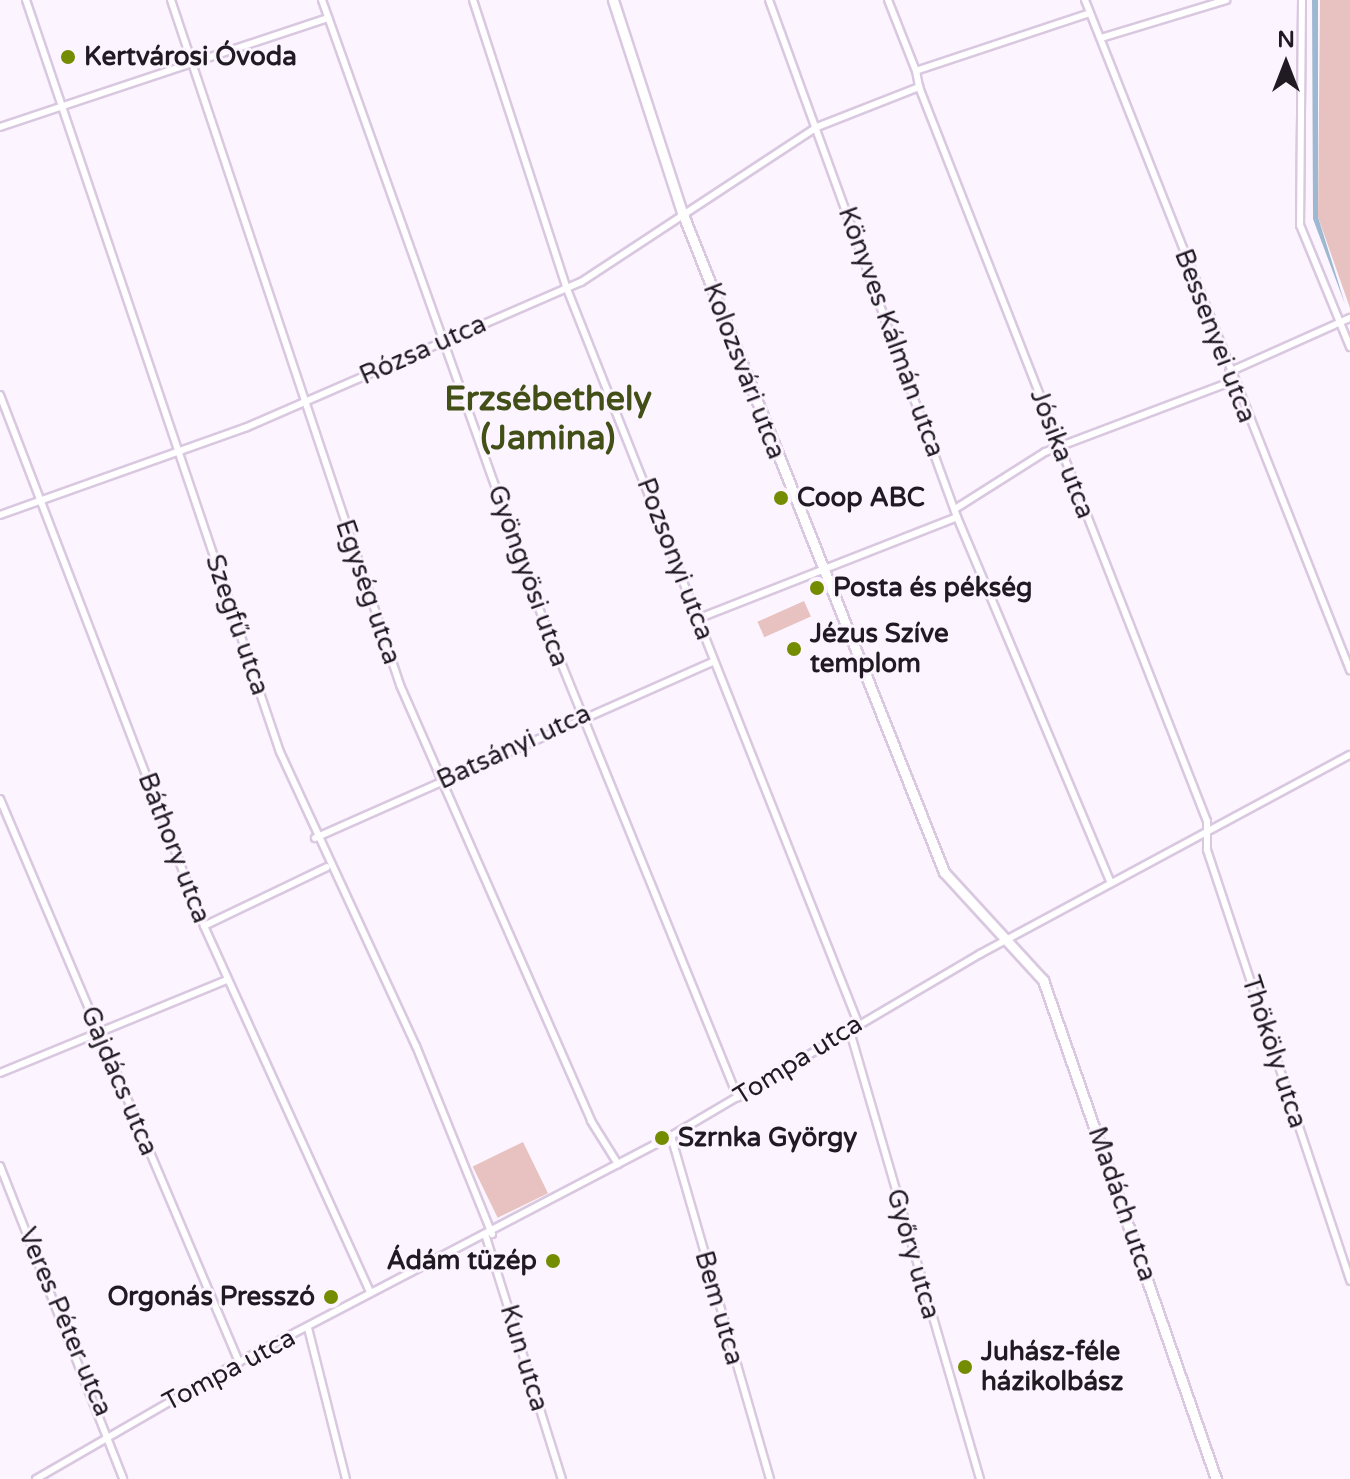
<!DOCTYPE html>
<meta charset="utf-8">
<style>
body{margin:0}
#map{position:relative;width:1350px;height:1479px;overflow:hidden;background:#fcf5ff;font-family:"Varela Round",sans-serif}
div>[style]{position:absolute}
.green>*{inset:0;background:#e7c2c0;transform-origin:0 0}
.water>*{inset:0;background:#9fb8d2}
.roads{filter:drop-shadow(2px 0 #d9c8e0) drop-shadow(-2px 0 #d9c8e0) drop-shadow(0 2px #d9c8e0) drop-shadow(0 -2px #d9c8e0)}
.street>*{height:6px;margin:-3px;padding:0 3px;transform-origin:3px;border-radius:3px;background:#fff}
.secondary>*{height:9px;margin:-4.5px;padding:0 4.5px;transform-origin:4.5px;border-radius:4.5px;background:#fff}
.dots>*{width:22px;height:22px;translate:-50% -50%;box-sizing:border-box;border:4px solid #fcf5ff;border-radius:50%}
span{translate:-50% -50%;white-space:nowrap;text-align:center;line-height:1.15;-webkit-text-stroke:6px #fcf5ff;paint-order:stroke}
.poi-label{font-size:26px;color:#201a23;font-weight:700}
.left{translate:0 -50%;text-align:left}
.right{translate:-100% -50%;text-align:right}
.street-label{font-size:26px;color:#201a23}
.district-label{font-size:34px;color:#424f17;font-weight:700}
.north{position:absolute;left:1246px;top:24px;width:80px;height:80px;-webkit-text-stroke:6px #fcf5ff;paint-order:stroke;rotate:0deg;font-size:22px;font-weight:700;line-height:32px;text-align:center;color:#201a23}
.north::after{content:'';display:block;margin:auto;width:28px;height:36px;background:#201a23;clip-path:polygon(50% 0,100% 100%,50% 72%,0 100%)}
</style>
<div id="map">
<div class="green">
<i style="clip-path:polygon(1320px 0,1350px 0,1350px 308px,1318px 217px)"></i>
<i style="left:804px;top:601px;width:17px;height:51px;rotate:66deg"></i>
<i style="left:523px;top:1142px;width:57px;height:56px;rotate:64deg"></i>
</div>
<div class="water">
<i style="clip-path:polygon(1312px 0,1318px 0,1318px 217px,1345px 304px,1313px 219px)"></i>
</div>
<div class="roads">
<div class="street">
<i style="left:26px;top:0;width:794px;rotate:71.34deg"></i>
<i style="left:280px;top:752px;width:324px;rotate:65.2deg"></i>
<i style="left:416px;top:1046px;width:203px;rotate:68deg"></i>
<i style="left:171px;top:0;width:722px;rotate:71.51deg"></i>
<i style="left:400px;top:685px;width:476px;rotate:66.3deg"></i>
<i style="left:591px;top:1121px;width:51px;rotate:57.9deg"></i>
<i style="left:322px;top:0;width:638px;rotate:70.4deg"></i>
<i style="left:536px;top:601px;width:536px;rotate:67.88deg"></i>
<i style="left:473px;top:0;width:304px;rotate:72deg"></i>
<i style="left:567px;top:289px;width:790px;rotate:68.37deg"></i>
<i style="left:769px;top:0;width:550px;rotate:70.02deg"></i>
<i style="left:957px;top:517px;width:397px;rotate:67.2deg"></i>
<i style="left:888px;top:0;width:76px;rotate:68.5deg"></i>
<i style="left:1085px;top:0;width:721px;rotate:68.42deg"></i>
<i style="left:1302px;top:0;width:225px;rotate:90.5deg"></i>
<i style="left:1300px;top:225px;width:132px;rotate:67.7deg"></i>
<i style="left:1090px;top:13px;width:183px;rotate:161.6deg"></i>
<i style="left:916px;top:71px;width:16px;rotate:79deg"></i>
<i style="left:919px;top:87px;width:788px;rotate:68.58deg"></i>
<i style="left:1207px;top:821px;width:29px;rotate:90deg"></i>
<i style="left:1207px;top:850px;width:454px;rotate:71.6deg"></i>
<i style="left:1101px;top:38px;width:131px;rotate:-16.9deg"></i>
<i style="left:0;top:127px;width:346px;rotate:-18.4deg"></i>
<i style="left:1229px;top:372px;width:133px;rotate:-24.1deg"></i>
<i style="left:0;top:395px;width:569px;rotate:68.98deg"></i>
<i style="left:204px;top:926px;width:402px;rotate:65.6deg"></i>
<i style="left:955px;top:509px;width:107px;rotate:-32.3deg"></i>
<i style="left:1045px;top:452px;width:201px;rotate:-20.7deg"></i>
<i style="left:0;top:515px;width:262px;rotate:-19.6deg"></i>
<i style="left:247px;top:427px;width:364px;rotate:-23.5deg"></i>
<i style="left:581px;top:282px;width:282px;rotate:-33.3deg"></i>
<i style="left:817px;top:127px;width:110px;rotate:-21.4deg"></i>
<i style="left:697px;top:619px;width:279px;rotate:-21.4deg"></i>
<i style="left:0;top:799px;width:612px;rotate:67deg"></i>
<i style="left:315px;top:838px;width:436px;rotate:-23.9deg"></i>
<i style="left:204px;top:926px;width:136px;rotate:-25.6deg"></i>
<i style="left:849px;top:1028px;width:470px;rotate:73.8deg"></i>
<i style="left:0;top:1073px;width:245px;rotate:-22.3deg"></i>
<i style="left:671px;top:1136px;width:357px;rotate:73.9deg"></i>
<i style="left:0;top:1166px;width:336px;rotate:68.5deg"></i>
<i style="left:486px;top:1237px;width:254px;rotate:72.6deg"></i>
<i style="left:308px;top:1328px;width:156px;rotate:75.9deg"></i>
<i style="left:36px;top:1479px;width:234px;rotate:-30deg"></i>
<i style="left:239px;top:1362px;width:488px;rotate:-27.6deg"></i>
<i style="left:671px;top:1136px;width:359px;rotate:-30.5deg"></i>
<i style="left:980px;top:954px;width:420px;rotate:-28.3deg"></i>
</div>
<div class="secondary">
<i style="left:613px;top:0;width:223px;rotate:72deg"></i>
<i style="left:682px;top:212px;width:710px;rotate:68.35deg"></i>
<i style="left:944px;top:872px;width:147px;rotate:47.5deg"></i>
<i style="left:1043px;top:980px;width:528px;rotate:70.88deg"></i>
</div>
</div>
<div class="dots">
<i style="left:68px;top:57px;background:#738c00"></i>
<i style="left:781px;top:498px;background:#738c00"></i>
<i style="left:817px;top:588px;background:#738c00"></i>
<i style="left:794px;top:649px;background:#738c00"></i>
<i style="left:662px;top:1138px;background:#738c00"></i>
<i style="left:553px;top:1261px;background:#738c00"></i>
<i style="left:331px;top:1297px;background:#738c00"></i>
<i style="left:965px;top:1367px;background:#738c00"></i>
</div>
<div class="poi-label">
<span class="left" style="left:84px;top:57px">Kertvárosi Óvoda</span>
<span class="left" style="left:797px;top:498px">Coop ABC</span>
<span class="left" style="left:833px;top:588px">Posta és pékség</span>
<span class="left" style="left:810px;top:649px">Jézus Szíve<br>templom</span>
<span class="left" style="left:678px;top:1138px">Szrnka György</span>
<span class="right" style="left:537px;top:1261px">Ádám tüzép</span>
<span class="right" style="left:315px;top:1297px">Orgonás Presszó</span>
<span class="left" style="left:981px;top:1367px">Juhász-féle<br>házikolbász</span>
</div>
<div class="street-label">
<span style="left:891px;top:332px;rotate:70deg">Könyves Kálmán utca</span>
<span style="left:1215px;top:336px;rotate:69deg">Bessenyei utca</span>
<span style="left:423px;top:350px;rotate:-24deg">Rózsa utca</span>
<span style="left:744px;top:371px;rotate:69deg">Kolozsvári utca</span>
<span style="left:1062px;top:454px;rotate:69deg">Jósika utca</span>
<span style="left:675px;top:559px;rotate:69deg">Pozsonyi utca</span>
<span style="left:528px;top:576px;rotate:70deg">Gyöngyösi utca</span>
<span style="left:368px;top:592px;rotate:71deg">Egység utca</span>
<span style="left:237px;top:625px;rotate:71deg">Szegfű utca</span>
<span style="left:514px;top:747px;rotate:-25deg">Batsányi utca</span>
<span style="left:174px;top:848px;rotate:69deg">Báthory utca</span>
<span style="left:1274px;top:1052px;rotate:72deg">Thököly utca</span>
<span style="left:798px;top:1060px;rotate:-32deg">Tompa utca</span>
<span style="left:119px;top:1081px;rotate:67deg">Gajdács utca</span>
<span style="left:1122px;top:1204px;rotate:71deg">Madách utca</span>
<span style="left:913px;top:1254px;rotate:74deg">Győry utca</span>
<span style="left:719px;top:1308px;rotate:74deg">Bem utca</span>
<span style="left:65px;top:1322px;rotate:67deg">Veres Péter utca</span>
<span style="left:524px;top:1358px;rotate:73deg">Kun utca</span>
<span style="left:229px;top:1370px;rotate:-28deg">Tompa utca</span>
</div>
<div class="district-label">
<span style="left:548px;top:419px">Erzsébethely<br>(Jamina)</span>
</div>
<div class="north">N</div>
</div>
